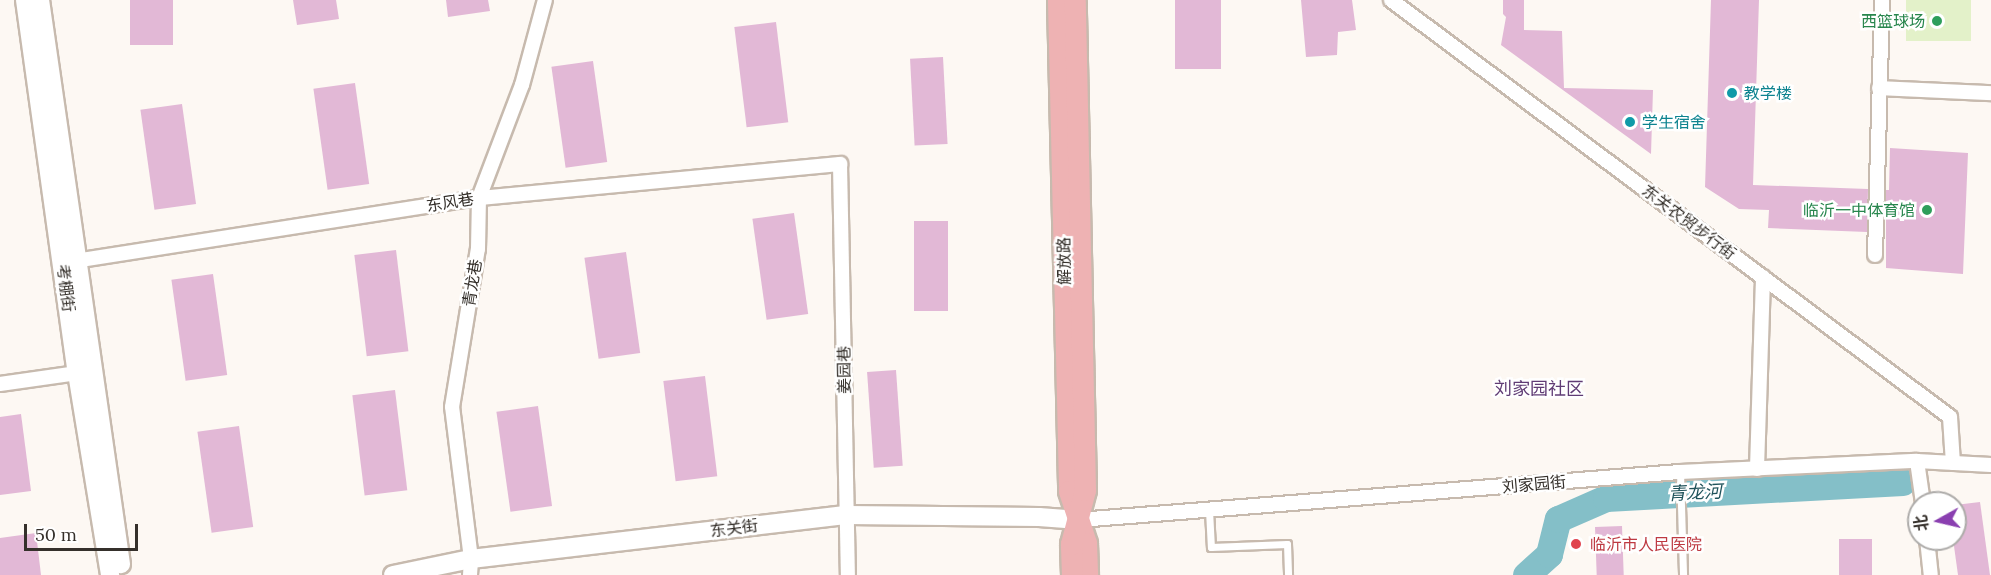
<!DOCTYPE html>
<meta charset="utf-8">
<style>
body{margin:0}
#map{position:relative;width:1991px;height:575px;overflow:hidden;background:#fdf8f3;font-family:Lora,"Noto Sans SC",serif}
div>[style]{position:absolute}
.green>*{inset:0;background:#e3f1c9;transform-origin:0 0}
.river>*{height:27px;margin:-13.5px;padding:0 13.5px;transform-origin:13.5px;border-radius:13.5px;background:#84bfc8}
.building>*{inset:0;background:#e2b8d6;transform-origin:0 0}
.roads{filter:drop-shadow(2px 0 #c7baae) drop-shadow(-2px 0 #c7baae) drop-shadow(0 2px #c7baae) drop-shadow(0 -2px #c7baae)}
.lane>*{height:7px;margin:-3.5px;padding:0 3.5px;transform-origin:3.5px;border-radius:3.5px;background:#fff}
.street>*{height:14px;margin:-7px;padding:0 7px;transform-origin:7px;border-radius:7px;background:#fff}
.secondary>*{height:18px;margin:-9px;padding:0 9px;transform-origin:9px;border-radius:9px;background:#fff}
.primary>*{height:21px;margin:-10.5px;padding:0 10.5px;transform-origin:10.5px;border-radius:10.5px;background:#eeb2b3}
.dots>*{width:16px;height:16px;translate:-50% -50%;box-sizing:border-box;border:3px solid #fff;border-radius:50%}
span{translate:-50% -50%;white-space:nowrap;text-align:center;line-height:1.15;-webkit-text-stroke:5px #fff;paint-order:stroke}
.leisure-label{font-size:16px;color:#27864d}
.right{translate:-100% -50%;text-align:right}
.culture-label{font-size:16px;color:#0d838f}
.left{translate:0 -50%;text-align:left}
.street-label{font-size:16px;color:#35302b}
.health-label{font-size:16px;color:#be3a42}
.neighbourhood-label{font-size:18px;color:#603c75}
.water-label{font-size:18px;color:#1f525a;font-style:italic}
.north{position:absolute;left:1907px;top:491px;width:60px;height:60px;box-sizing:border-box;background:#fff;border:2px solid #aeacaa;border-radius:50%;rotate:262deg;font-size:16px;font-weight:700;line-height:24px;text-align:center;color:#35302b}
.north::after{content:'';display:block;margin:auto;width:21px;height:27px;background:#8a3fb0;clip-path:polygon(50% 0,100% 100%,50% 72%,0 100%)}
.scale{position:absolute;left:24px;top:524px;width:114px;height:27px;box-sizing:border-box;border:3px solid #35302b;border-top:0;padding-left:8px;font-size:18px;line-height:21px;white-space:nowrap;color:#35302b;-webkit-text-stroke:4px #fff;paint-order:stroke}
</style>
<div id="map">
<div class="green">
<i style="left:1906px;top:0;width:65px;height:41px"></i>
</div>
<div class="river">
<i style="left:1526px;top:575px;width:31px;rotate:-42deg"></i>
<i style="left:1549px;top:554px;width:36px;rotate:-76deg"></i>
<i style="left:1558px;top:519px;width:52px;rotate:-23.6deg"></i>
<i style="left:1606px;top:498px;width:297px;rotate:-3.1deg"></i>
</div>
<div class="building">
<i style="left:130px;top:0;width:43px;height:45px"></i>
<i style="clip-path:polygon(293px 0,336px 0,339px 19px,297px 25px)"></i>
<i style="clip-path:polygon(446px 0,488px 0,490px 11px,448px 17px)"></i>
<i style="left:1175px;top:0;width:46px;height:69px"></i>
<i style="clip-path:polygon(1301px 0,1352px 0,1356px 30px,1338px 32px,1337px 55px,1306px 57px)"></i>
<i style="clip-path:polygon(1503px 0,1524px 0,1524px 30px,1562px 31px,1564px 88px,1653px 90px,1651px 154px,1501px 45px,1506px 17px,1503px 14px)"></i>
<i style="clip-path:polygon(1711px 0,1759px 0,1753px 185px,1868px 189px,1867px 232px,1768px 228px,1769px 210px,1739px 209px,1705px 187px)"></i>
<i style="left:776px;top:22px;width:101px;height:42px;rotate:83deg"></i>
<i style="left:943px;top:57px;width:87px;height:33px;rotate:87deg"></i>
<i style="left:593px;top:61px;width:102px;height:42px;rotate:82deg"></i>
<i style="left:355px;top:83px;width:102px;height:42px;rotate:82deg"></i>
<i style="left:182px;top:104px;width:101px;height:42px;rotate:82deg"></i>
<i style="clip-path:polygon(1890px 148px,1968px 153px,1963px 274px,1886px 268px,1886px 190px,1889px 190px)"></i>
<i style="left:794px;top:213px;width:102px;height:42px;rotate:82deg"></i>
<i style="left:914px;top:221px;width:34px;height:90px"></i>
<i style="left:396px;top:250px;width:102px;height:42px;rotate:83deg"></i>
<i style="left:626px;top:252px;width:102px;height:42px;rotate:82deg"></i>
<i style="left:213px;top:274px;width:102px;height:42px;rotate:82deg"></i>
<i style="left:896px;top:370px;width:96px;height:29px;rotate:86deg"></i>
<i style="left:705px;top:376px;width:101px;height:42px;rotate:83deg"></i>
<i style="left:395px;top:390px;width:101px;height:43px;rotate:83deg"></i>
<i style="left:538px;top:406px;width:101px;height:42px;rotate:82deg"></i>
<i style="clip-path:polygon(21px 414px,31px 491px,0 495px,0 417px)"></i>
<i style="left:239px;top:426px;width:102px;height:42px;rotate:82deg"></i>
<i style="clip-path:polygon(1980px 502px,1990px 575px,1958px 575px,1953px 539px,1955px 505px)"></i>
<i style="left:1622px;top:526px;width:49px;height:27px;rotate:88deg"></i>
<i style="clip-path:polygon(36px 533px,41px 575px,0 575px,0 538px)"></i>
<i style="left:1839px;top:539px;width:33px;height:36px"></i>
</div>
<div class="roads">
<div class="lane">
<i style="left:1680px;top:472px;width:103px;rotate:88.3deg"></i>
<i style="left:1209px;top:510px;width:37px;rotate:87deg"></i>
<i style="left:1211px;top:547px;width:76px;rotate:-2.3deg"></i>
<i style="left:1287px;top:544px;width:31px;rotate:88deg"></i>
</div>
<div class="street">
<i style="left:1391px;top:0;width:697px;rotate:36.72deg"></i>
<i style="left:1950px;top:417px;width:46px;rotate:86.3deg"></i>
<i style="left:1879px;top:88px;width:112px;rotate:2.6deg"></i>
<i style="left:1875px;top:255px;width:255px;rotate:-88.4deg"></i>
<i style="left:68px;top:262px;width:416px;rotate:-8.9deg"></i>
<i style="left:479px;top:198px;width:363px;rotate:-5.4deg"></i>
<i style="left:840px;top:164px;width:411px;rotate:88.9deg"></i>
<i style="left:0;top:384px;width:78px;rotate:-8.1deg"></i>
<i style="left:1917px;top:461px;width:42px;rotate:81.9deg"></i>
<i style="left:1757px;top:469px;width:192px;rotate:-88.2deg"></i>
<i style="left:1079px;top:520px;width:603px;rotate:-4.57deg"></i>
<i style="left:1680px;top:472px;width:237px;rotate:-2.7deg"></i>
<i style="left:1917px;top:461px;width:74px;rotate:3.1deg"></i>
<i style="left:1927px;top:539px;width:36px;rotate:84deg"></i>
<i style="left:470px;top:575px;width:16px;rotate:-86deg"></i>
<i style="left:471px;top:559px;width:153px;rotate:-97.1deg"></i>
<i style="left:452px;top:407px;width:160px;rotate:-80.7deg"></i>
<i style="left:478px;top:249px;width:51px;rotate:-88.9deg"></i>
<i style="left:479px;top:198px;width:121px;rotate:-69.2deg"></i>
<i style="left:522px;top:85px;width:88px;rotate:-74.9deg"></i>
</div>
<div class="secondary">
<i style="left:25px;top:0;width:377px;rotate:82.1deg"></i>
<i style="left:77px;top:373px;width:205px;rotate:80.7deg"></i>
<i style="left:40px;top:0;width:570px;rotate:81.83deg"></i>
<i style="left:393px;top:575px;width:80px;rotate:-11.6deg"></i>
<i style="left:471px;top:559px;width:379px;rotate:-6.7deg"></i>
<i style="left:847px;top:515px;width:192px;rotate:0.6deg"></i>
<i style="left:1039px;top:517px;width:40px;rotate:4.3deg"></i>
</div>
<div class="primary">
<i style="left:1058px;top:0;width:491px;rotate:88.7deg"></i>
<i style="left:1069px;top:491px;width:55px;rotate:71.9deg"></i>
<i style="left:1086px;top:543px;width:32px;rotate:88deg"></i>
<i style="left:1072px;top:575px;width:31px;rotate:-92deg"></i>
<i style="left:1071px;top:544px;width:56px;rotate:-75.5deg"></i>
<i style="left:1085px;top:490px;width:490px;rotate:-91.2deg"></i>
</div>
</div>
<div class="dots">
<i style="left:1937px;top:21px;background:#2e9e5b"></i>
<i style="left:1732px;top:93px;background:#0f9aa8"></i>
<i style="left:1630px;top:122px;background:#0f9aa8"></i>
<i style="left:1927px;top:210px;background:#2e9e5b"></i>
<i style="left:1576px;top:544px;background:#e0444e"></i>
</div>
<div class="leisure-label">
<span class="right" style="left:1925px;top:21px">西篮球场</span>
<span class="right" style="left:1915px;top:210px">临沂一中体育馆</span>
</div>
<div class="culture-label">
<span class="left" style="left:1744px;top:93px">教学楼</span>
<span class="left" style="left:1642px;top:122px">学生宿舍</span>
</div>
<div class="street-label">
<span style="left:450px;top:202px;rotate:-9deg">东风巷</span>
<span style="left:1689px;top:222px;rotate:37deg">东关农贸步行街</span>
<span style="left:1064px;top:261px;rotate:-91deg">解放路</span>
<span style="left:472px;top:283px;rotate:-81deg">青龙巷</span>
<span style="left:66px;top:288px;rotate:83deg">考棚街</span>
<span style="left:844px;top:370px;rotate:-91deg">姜园巷</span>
<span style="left:1534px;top:484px;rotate:-5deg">刘家园街</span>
<span style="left:734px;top:528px;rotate:-7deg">东关街</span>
</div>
<div class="health-label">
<span class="left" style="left:1590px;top:544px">临沂市人民医院</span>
</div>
<div class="neighbourhood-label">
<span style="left:1539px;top:389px">刘家园社区</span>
</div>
<div class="water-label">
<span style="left:1695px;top:493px;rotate:-3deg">青龙河</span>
</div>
<div class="north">北</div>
<div class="scale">50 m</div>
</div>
